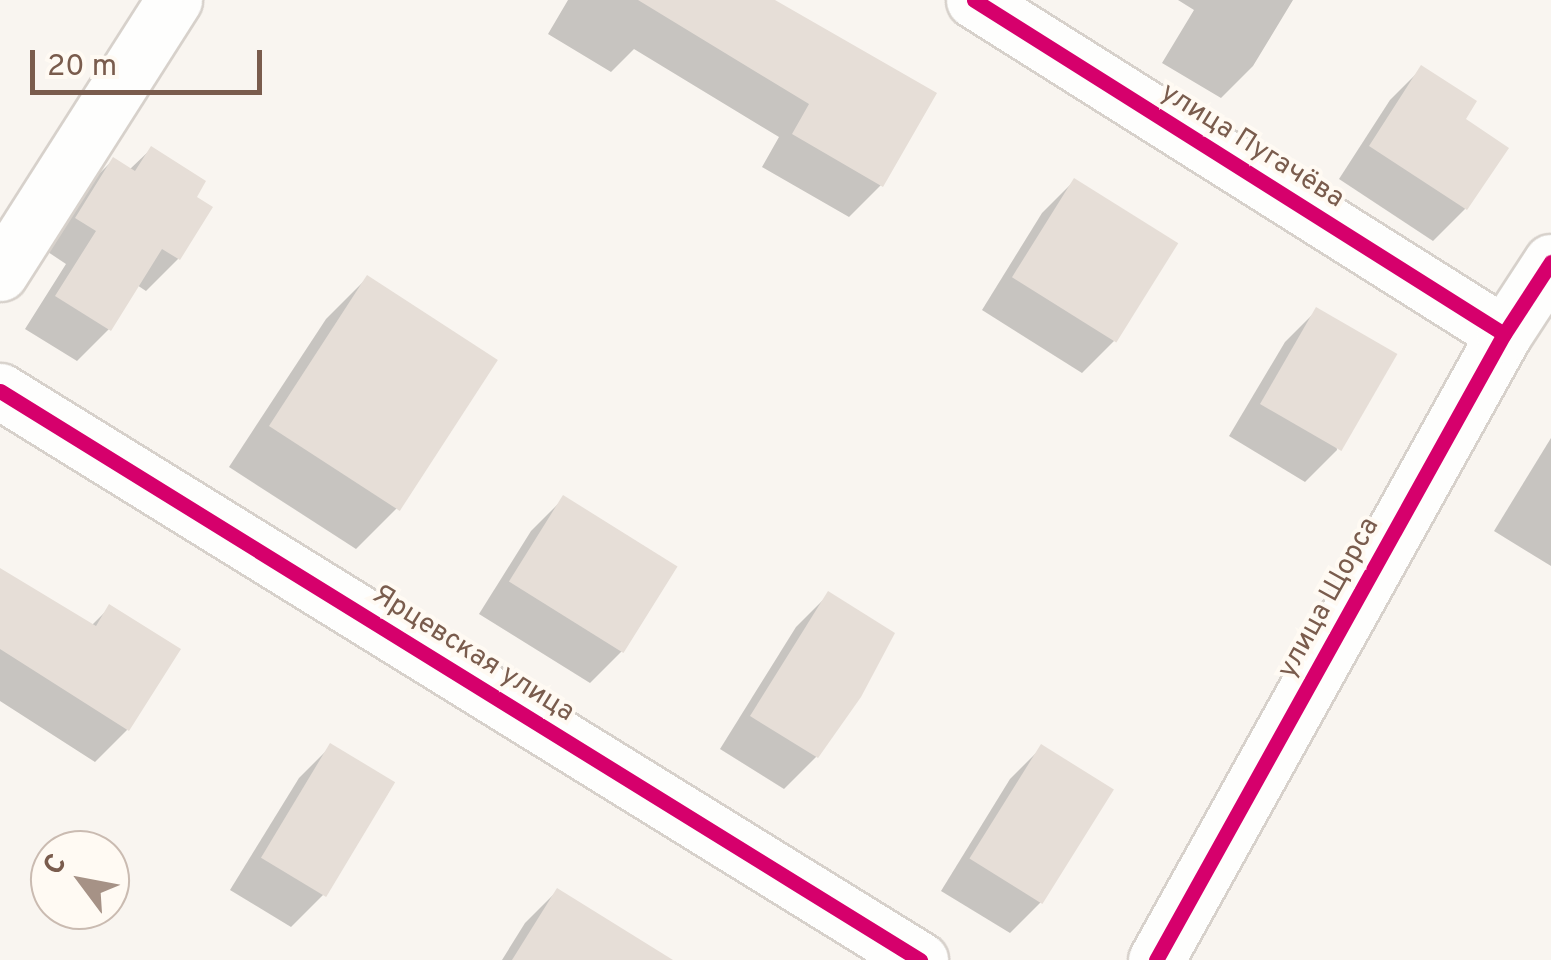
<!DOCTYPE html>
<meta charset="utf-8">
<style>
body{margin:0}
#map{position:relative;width:1551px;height:960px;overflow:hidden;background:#f9f5f0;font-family:Overpass,sans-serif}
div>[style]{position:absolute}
.shadow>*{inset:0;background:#0003}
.building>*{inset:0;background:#e6ded7;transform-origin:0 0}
.roads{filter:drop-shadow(2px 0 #d7d1cb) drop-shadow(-2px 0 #d7d1cb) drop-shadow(0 2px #d7d1cb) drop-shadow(0 -2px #d7d1cb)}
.minor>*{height:55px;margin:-27.5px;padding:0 27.5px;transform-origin:27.5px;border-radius:27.5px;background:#fefefd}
.cycleway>*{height:15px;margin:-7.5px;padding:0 7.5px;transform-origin:7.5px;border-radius:7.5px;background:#d6006c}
span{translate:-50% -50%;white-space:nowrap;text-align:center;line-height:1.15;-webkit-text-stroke:8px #fffaf3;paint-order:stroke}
.street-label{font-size:28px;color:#7a5c4d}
.north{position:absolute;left:30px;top:830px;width:100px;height:100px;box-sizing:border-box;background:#fffaf3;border:2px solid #cabbb1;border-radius:50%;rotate:302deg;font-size:28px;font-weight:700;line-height:40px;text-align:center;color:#7a5c4d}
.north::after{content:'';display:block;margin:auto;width:35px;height:45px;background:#a69286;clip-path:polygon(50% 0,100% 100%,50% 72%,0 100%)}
.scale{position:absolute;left:30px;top:50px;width:232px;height:45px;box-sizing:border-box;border:5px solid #7a5c4d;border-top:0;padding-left:12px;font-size:30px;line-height:35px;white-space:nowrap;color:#7a5c4d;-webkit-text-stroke:8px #fffaf3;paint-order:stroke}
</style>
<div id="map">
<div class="shadow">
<i style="clip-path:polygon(568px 0,770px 0,881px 185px,849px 217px,762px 167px,779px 137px,634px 49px,611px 72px,548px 34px)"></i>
<i style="clip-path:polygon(1178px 0,1293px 0,1253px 66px,1221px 98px,1162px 63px,1194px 10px)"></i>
<i style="clip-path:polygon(1422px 68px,1462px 120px,1465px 209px,1433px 241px,1339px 179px,1390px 100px)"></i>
<i style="clip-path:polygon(151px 149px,193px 198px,210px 208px,178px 259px,146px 291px,137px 285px,109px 329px,77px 361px,25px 329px,66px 264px,45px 250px,81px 192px,113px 160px,129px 170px)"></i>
<i style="clip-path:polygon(1074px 181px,1114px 341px,1082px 373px,982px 310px,1042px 213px)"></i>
<i style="clip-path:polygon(367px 278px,397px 508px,356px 549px,229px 467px,326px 319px)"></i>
<i style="clip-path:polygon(1317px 310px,1337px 450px,1305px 482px,1229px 436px,1285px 342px)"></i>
<i style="clip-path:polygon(1551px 438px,1551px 566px,1494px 531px)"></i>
<i style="clip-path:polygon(563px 499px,622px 651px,590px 683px,479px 614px,531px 531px)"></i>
<i style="clip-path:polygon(0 571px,91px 626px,110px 607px,127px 730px,95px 762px,0 701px)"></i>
<i style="clip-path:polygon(828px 595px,816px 757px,784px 789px,720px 749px,796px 627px)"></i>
<i style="clip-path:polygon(331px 746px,391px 783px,323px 895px,291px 927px,230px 890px,299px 778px)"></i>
<i style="clip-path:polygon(1042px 747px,1111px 790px,1042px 901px,1010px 933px,941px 891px,1010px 779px)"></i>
<i style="clip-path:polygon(557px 891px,604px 960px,502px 960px,525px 923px)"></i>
</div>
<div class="building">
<i style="clip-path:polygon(638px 0,775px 0,937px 93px,883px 187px,792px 134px,809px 104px)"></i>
<i style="clip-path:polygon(1421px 65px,1477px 101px,1466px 119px,1509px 148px,1467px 210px,1369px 146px)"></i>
<i style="clip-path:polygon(151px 146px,206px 181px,197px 197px,213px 207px,180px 260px,162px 249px,111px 331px,55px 296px,96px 231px,75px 218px,113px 157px,135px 171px)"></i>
<i style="left:1074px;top:178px;width:123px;height:117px;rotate:32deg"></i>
<i style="left:367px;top:275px;width:156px;height:180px;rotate:33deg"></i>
<i style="left:1316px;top:307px;width:94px;height:112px;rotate:30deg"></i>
<i style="left:563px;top:495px;width:135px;height:102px;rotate:32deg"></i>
<i style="clip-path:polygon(0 568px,96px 626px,109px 604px,181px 649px,129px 731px,0 649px)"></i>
<i style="clip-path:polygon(828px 591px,895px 633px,861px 697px,818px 758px,750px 716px)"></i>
<i style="left:330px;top:743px;width:76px;height:134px;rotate:31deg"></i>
<i style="left:1041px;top:744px;width:86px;height:135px;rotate:32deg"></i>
<i style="clip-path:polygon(557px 888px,673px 960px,512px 960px)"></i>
</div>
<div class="roads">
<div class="minor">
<i style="left:974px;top:0;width:626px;rotate:32.22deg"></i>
<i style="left:0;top:273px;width:324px;rotate:-57.5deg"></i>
<i style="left:0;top:391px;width:1082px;rotate:31.74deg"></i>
<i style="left:1156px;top:960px;width:716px;rotate:-60.93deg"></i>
<i style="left:1504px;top:334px;width:86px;rotate:-56.9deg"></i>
</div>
</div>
<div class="cycleway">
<i style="left:974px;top:0;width:626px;rotate:32.22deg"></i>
<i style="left:0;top:391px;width:1082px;rotate:31.74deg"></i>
<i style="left:1156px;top:960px;width:716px;rotate:-60.93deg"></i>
<i style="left:1504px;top:334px;width:86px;rotate:-56.9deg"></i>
</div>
<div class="street-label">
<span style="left:1252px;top:146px;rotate:32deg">улица Пугачёва</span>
<span style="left:1329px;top:598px;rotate:-61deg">улица Щорса</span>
<span style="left:473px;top:654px;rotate:32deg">Ярцевская улица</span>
</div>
<div class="north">С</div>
<div class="scale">20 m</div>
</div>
